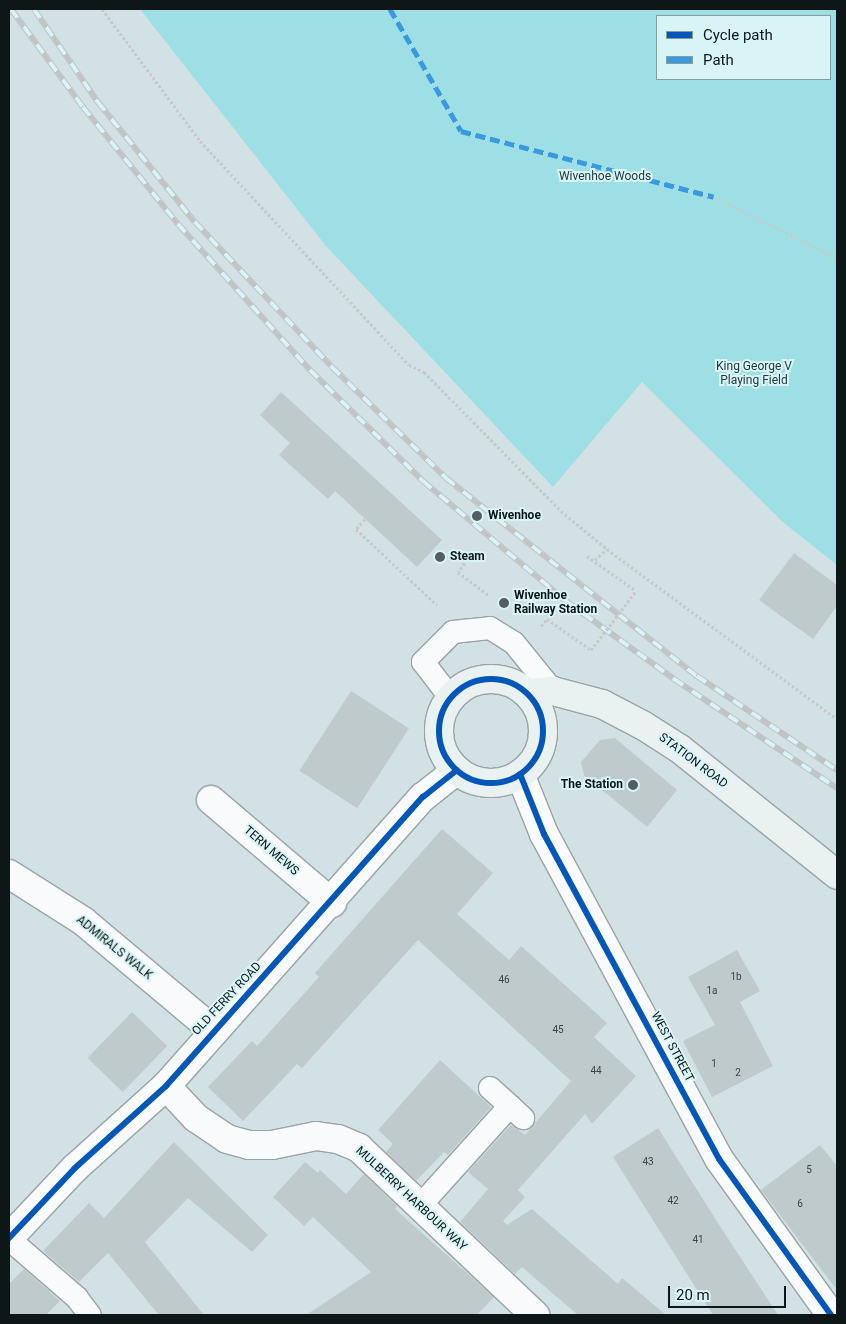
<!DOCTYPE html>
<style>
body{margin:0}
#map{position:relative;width:846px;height:1324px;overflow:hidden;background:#d2e1e3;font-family:Roboto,sans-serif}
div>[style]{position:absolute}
.green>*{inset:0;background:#9edfe5}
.building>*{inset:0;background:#bfcacc;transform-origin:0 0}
.path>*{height:3px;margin-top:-1.5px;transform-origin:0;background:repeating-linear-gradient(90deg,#c5caca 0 2.5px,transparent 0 5px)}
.roads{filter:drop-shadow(1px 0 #99a4a6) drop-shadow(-1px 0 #99a4a6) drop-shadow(0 1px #99a4a6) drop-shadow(0 -1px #99a4a6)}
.service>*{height:22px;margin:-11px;padding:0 11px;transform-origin:11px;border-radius:11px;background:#f8fafb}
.minor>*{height:28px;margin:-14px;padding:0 14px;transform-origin:14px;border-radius:14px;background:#f8fafb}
.secondary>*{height:28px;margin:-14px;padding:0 14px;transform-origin:14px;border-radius:14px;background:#e9f1f1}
.secondary>.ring{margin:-14px;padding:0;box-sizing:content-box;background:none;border:28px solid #e9f1f1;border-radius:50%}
.rail>*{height:5.5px;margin-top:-2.75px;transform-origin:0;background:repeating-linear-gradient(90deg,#d9f4f6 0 11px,#c0c4c5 0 22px);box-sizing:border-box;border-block:1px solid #c0c4c5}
.path-bridge>*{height:3px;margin-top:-1.5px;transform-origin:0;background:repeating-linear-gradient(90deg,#c5caca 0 2.5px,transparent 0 5px)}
.quiet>*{height:5px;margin-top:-2.5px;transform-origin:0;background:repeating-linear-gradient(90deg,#3a9adf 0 10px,transparent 0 15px)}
.cycleway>*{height:6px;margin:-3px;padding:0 3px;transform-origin:3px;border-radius:3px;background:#0057b8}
.cycleway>.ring{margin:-3px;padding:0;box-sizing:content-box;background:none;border:6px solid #0057b8;border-radius:50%}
.dots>*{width:14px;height:14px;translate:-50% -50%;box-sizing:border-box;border:2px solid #d9f4f6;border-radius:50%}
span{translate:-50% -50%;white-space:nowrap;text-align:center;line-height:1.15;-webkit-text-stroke:4px #d9f4f6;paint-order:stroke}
.number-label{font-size:10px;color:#3a4445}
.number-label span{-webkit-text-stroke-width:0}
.park-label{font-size:12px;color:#233b3d}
.poi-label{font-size:12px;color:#0d1718;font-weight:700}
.left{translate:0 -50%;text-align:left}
.right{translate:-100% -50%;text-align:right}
.street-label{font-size:12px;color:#0d1718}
.frame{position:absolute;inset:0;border:10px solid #0d1718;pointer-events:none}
.legend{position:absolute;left:656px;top:15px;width:175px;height:65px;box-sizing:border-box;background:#d9f4f6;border:1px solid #879c9d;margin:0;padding:6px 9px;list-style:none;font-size:15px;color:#0d1718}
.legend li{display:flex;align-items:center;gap:10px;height:25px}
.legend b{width:25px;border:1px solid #879c9d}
.scale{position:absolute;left:668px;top:1286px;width:118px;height:22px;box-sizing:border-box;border:2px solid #0d1718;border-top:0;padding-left:6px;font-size:15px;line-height:18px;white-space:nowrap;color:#0d1718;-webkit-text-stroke:4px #d9f4f6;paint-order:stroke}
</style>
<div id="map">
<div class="green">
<i style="clip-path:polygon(evenodd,140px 9px,837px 9px,837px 565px,784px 523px,642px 382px,553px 487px,326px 246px,140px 9px,830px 16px,830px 79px,657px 79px,657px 16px,830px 16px)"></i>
</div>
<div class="building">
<i style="clip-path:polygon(281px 392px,442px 540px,417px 567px,335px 491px,328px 499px,279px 455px,290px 443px,260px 415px)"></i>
<i style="clip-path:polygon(794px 553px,837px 585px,837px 606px,813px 639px,759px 600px)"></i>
<i style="left:351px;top:691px;width:69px;height:95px;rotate:33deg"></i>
<i style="clip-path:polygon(615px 738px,677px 790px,647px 827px,584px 775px,581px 762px,600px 740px)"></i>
<i style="clip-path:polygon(442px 829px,493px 873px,457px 914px,509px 960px,521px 946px,575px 994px,607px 1023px,594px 1037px,636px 1076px,592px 1124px,585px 1114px,518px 1190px,525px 1197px,503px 1221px,507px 1225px,532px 1209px,618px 1284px,622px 1278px,666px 1315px,578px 1315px,522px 1267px,515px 1274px,460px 1222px,488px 1189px,468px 1172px,511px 1125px,525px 1135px,571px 1081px,418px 940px,302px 1068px,297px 1064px,243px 1121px,208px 1087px,252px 1041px,257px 1046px,319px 977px,315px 973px)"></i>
<i style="clip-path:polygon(737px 950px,760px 991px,740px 1002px,773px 1066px,712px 1097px,683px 1041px,715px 1025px,688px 977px)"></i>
<i style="left:132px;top:1012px;width:49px;height:64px;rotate:44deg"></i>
<i style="clip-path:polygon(440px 1060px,491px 1107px,448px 1155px,444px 1152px,416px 1181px,386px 1152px,393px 1144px,378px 1130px)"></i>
<i style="clip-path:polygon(658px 1128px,718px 1223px,778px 1315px,713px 1315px,613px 1157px)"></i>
<i style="clip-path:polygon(174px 1142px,268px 1235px,252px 1252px,188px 1198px,145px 1242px,204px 1315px,159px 1315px,108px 1253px,79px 1282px,43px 1251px,89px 1203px,104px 1218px)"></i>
<i style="clip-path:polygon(820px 1145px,837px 1166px,837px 1290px,761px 1190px)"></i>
<i style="clip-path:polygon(305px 1162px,318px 1173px,320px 1170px,346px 1194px,364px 1174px,397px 1206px,395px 1209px,494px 1297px,477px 1315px,306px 1315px,371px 1272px,313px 1217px,304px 1226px,273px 1197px)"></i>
<i style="clip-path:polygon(24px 1269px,60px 1301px,46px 1315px,9px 1315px,9px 1284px)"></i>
</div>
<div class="path">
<i style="left:102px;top:9px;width:164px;rotate:53.4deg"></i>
<i style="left:200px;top:141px;width:306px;rotate:47deg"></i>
<i style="left:409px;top:365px;width:17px;rotate:25deg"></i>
<i style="left:424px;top:372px;width:195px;rotate:45.4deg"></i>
<i style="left:561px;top:511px;width:60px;rotate:39.6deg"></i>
<i style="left:607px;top:549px;width:286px;rotate:36.5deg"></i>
<i style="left:714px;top:197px;width:137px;rotate:26.4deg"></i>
<i style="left:365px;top:519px;width:13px;rotate:132deg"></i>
<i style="left:356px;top:529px;width:111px;rotate:43.2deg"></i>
<i style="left:587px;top:556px;width:60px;rotate:35.5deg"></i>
<i style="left:595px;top:560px;width:16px;rotate:-43deg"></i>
<i style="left:465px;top:563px;width:11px;rotate:128deg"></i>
<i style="left:458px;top:572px;width:38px;rotate:37deg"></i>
<i style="left:541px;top:626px;width:9px;rotate:-49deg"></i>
<i style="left:547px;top:619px;width:54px;rotate:35.2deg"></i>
</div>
<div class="roads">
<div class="service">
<i style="left:450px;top:697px;width:44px;rotate:-127.6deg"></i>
<i style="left:423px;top:662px;width:42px;rotate:-45deg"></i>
<i style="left:453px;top:632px;width:37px;rotate:-6deg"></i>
<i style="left:490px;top:628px;width:28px;rotate:32deg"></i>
<i style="left:514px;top:643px;width:62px;rotate:50.9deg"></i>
<i style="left:490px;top:1088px;width:27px;rotate:42deg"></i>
<i style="left:419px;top:1207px;width:136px;rotate:-48deg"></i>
<i style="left:510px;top:1106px;width:18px;rotate:43deg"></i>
<i style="left:9px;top:1239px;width:90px;rotate:40.9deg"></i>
<i style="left:77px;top:1298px;width:21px;rotate:53deg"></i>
</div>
<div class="minor">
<i style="left:520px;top:774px;width:65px;rotate:68.2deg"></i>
<i style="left:544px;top:834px;width:369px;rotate:61.7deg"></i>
<i style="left:719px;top:1159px;width:192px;rotate:54.3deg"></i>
<i style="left:211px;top:800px;width:159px;rotate:40.4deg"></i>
<i style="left:9px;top:874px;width:88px;rotate:32.4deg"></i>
<i style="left:83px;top:921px;width:170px;rotate:40deg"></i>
<i style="left:166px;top:1086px;width:44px;rotate:46.8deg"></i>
<i style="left:196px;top:1118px;width:37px;rotate:34deg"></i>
<i style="left:227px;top:1139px;width:23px;rotate:15deg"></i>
<i style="left:249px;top:1145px;width:23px"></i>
<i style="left:272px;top:1145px;width:45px;rotate:-11.6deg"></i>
<i style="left:316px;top:1136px;width:22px;rotate:8deg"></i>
<i style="left:338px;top:1139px;width:23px;rotate:23deg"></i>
<i style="left:359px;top:1148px;width:243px;rotate:43.5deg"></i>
<i style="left:9px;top:1238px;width:96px;rotate:-46.7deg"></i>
<i style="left:75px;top:1168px;width:122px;rotate:-42deg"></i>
<i style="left:166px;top:1086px;width:387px;rotate:-48.4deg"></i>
<i style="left:423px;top:797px;width:43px;rotate:-38.5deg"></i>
</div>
<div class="secondary">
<i class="ring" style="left:439px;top:679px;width:76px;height:76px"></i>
<i style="left:528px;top:693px;width:25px;rotate:-5deg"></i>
<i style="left:553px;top:691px;width:51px;rotate:14.9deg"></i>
<i style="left:602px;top:704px;width:47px;rotate:27.6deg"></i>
<i style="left:644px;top:726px;width:43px;rotate:32.6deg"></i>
<i style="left:680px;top:749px;width:201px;rotate:38.7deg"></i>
</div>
</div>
<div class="rail">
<i style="left:11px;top:9px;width:122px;rotate:53.7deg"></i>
<i style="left:83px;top:107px;width:151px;rotate:50.9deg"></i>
<i style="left:178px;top:224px;width:197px;rotate:47.9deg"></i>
<i style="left:310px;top:370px;width:158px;rotate:44.5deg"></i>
<i style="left:423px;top:481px;width:187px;rotate:40deg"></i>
<i style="left:566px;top:601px;width:133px;rotate:35.8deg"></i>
<i style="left:674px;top:679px;width:196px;rotate:33.8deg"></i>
<i style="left:34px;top:9px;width:113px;rotate:55.5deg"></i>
<i style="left:98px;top:102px;width:154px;rotate:51.1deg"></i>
<i style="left:195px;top:222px;width:199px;rotate:46.6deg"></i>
<i style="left:332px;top:367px;width:159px;rotate:44.2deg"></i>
<i style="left:446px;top:478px;width:320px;rotate:38.3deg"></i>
<i style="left:697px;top:676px;width:169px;rotate:33.9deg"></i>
</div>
<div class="path-bridge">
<i style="left:591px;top:650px;width:74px;rotate:-52.7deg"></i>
</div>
<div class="quiet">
<i style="left:390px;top:9px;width:141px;rotate:59.8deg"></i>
<i style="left:461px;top:131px;width:261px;rotate:14.6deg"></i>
</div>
<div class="cycleway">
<i class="ring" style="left:439px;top:679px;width:98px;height:98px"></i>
<i style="left:520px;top:774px;width:65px;rotate:68.2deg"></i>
<i style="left:544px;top:834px;width:369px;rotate:61.7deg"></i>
<i style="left:719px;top:1159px;width:192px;rotate:54.3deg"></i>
<i style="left:9px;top:1238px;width:96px;rotate:-46.7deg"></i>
<i style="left:75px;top:1168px;width:122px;rotate:-42deg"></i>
<i style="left:166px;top:1086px;width:387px;rotate:-48.4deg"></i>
<i style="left:423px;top:797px;width:43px;rotate:-38.5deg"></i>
</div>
<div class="dots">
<i style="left:477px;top:516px;background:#525e5f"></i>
<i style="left:440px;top:557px;background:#525e5f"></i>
<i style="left:504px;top:603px;background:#525e5f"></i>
<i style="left:633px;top:785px;background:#525e5f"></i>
</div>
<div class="number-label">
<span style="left:736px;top:977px">1b</span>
<span style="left:504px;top:980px">46</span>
<span style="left:712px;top:991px">1a</span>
<span style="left:558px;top:1030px">45</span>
<span style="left:714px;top:1064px">1</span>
<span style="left:596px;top:1071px">44</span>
<span style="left:738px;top:1073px">2</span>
<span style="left:648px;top:1162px">43</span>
<span style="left:809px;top:1170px">5</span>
<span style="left:673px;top:1201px">42</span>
<span style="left:800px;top:1204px">6</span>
<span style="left:698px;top:1240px">41</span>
</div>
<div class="park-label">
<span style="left:605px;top:177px">Wivenhoe Woods</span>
<span style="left:754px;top:374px">King George V<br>Playing Field</span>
</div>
<div class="poi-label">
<span class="left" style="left:488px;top:516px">Wivenhoe</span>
<span class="left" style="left:450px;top:557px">Steam</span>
<span class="left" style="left:514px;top:603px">Wivenhoe<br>Railway Station</span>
<span class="right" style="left:623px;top:785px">The Station</span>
</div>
<div class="street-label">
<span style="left:693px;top:761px;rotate:37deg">STATION ROAD</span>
<span style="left:271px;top:851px;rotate:41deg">TERN MEWS</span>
<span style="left:114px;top:948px;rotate:39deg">ADMIRALS WALK</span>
<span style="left:227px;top:999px;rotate:-47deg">OLD FERRY ROAD</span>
<span style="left:672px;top:1047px;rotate:62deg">WEST STREET</span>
<span style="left:411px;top:1199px;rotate:43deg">MULBERRY HARBOUR WAY</span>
</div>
<div class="frame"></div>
<ul class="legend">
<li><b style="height:6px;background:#0057b8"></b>Cycle path</li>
<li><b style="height:6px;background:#3a9adf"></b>Path</li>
</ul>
<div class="scale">20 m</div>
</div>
